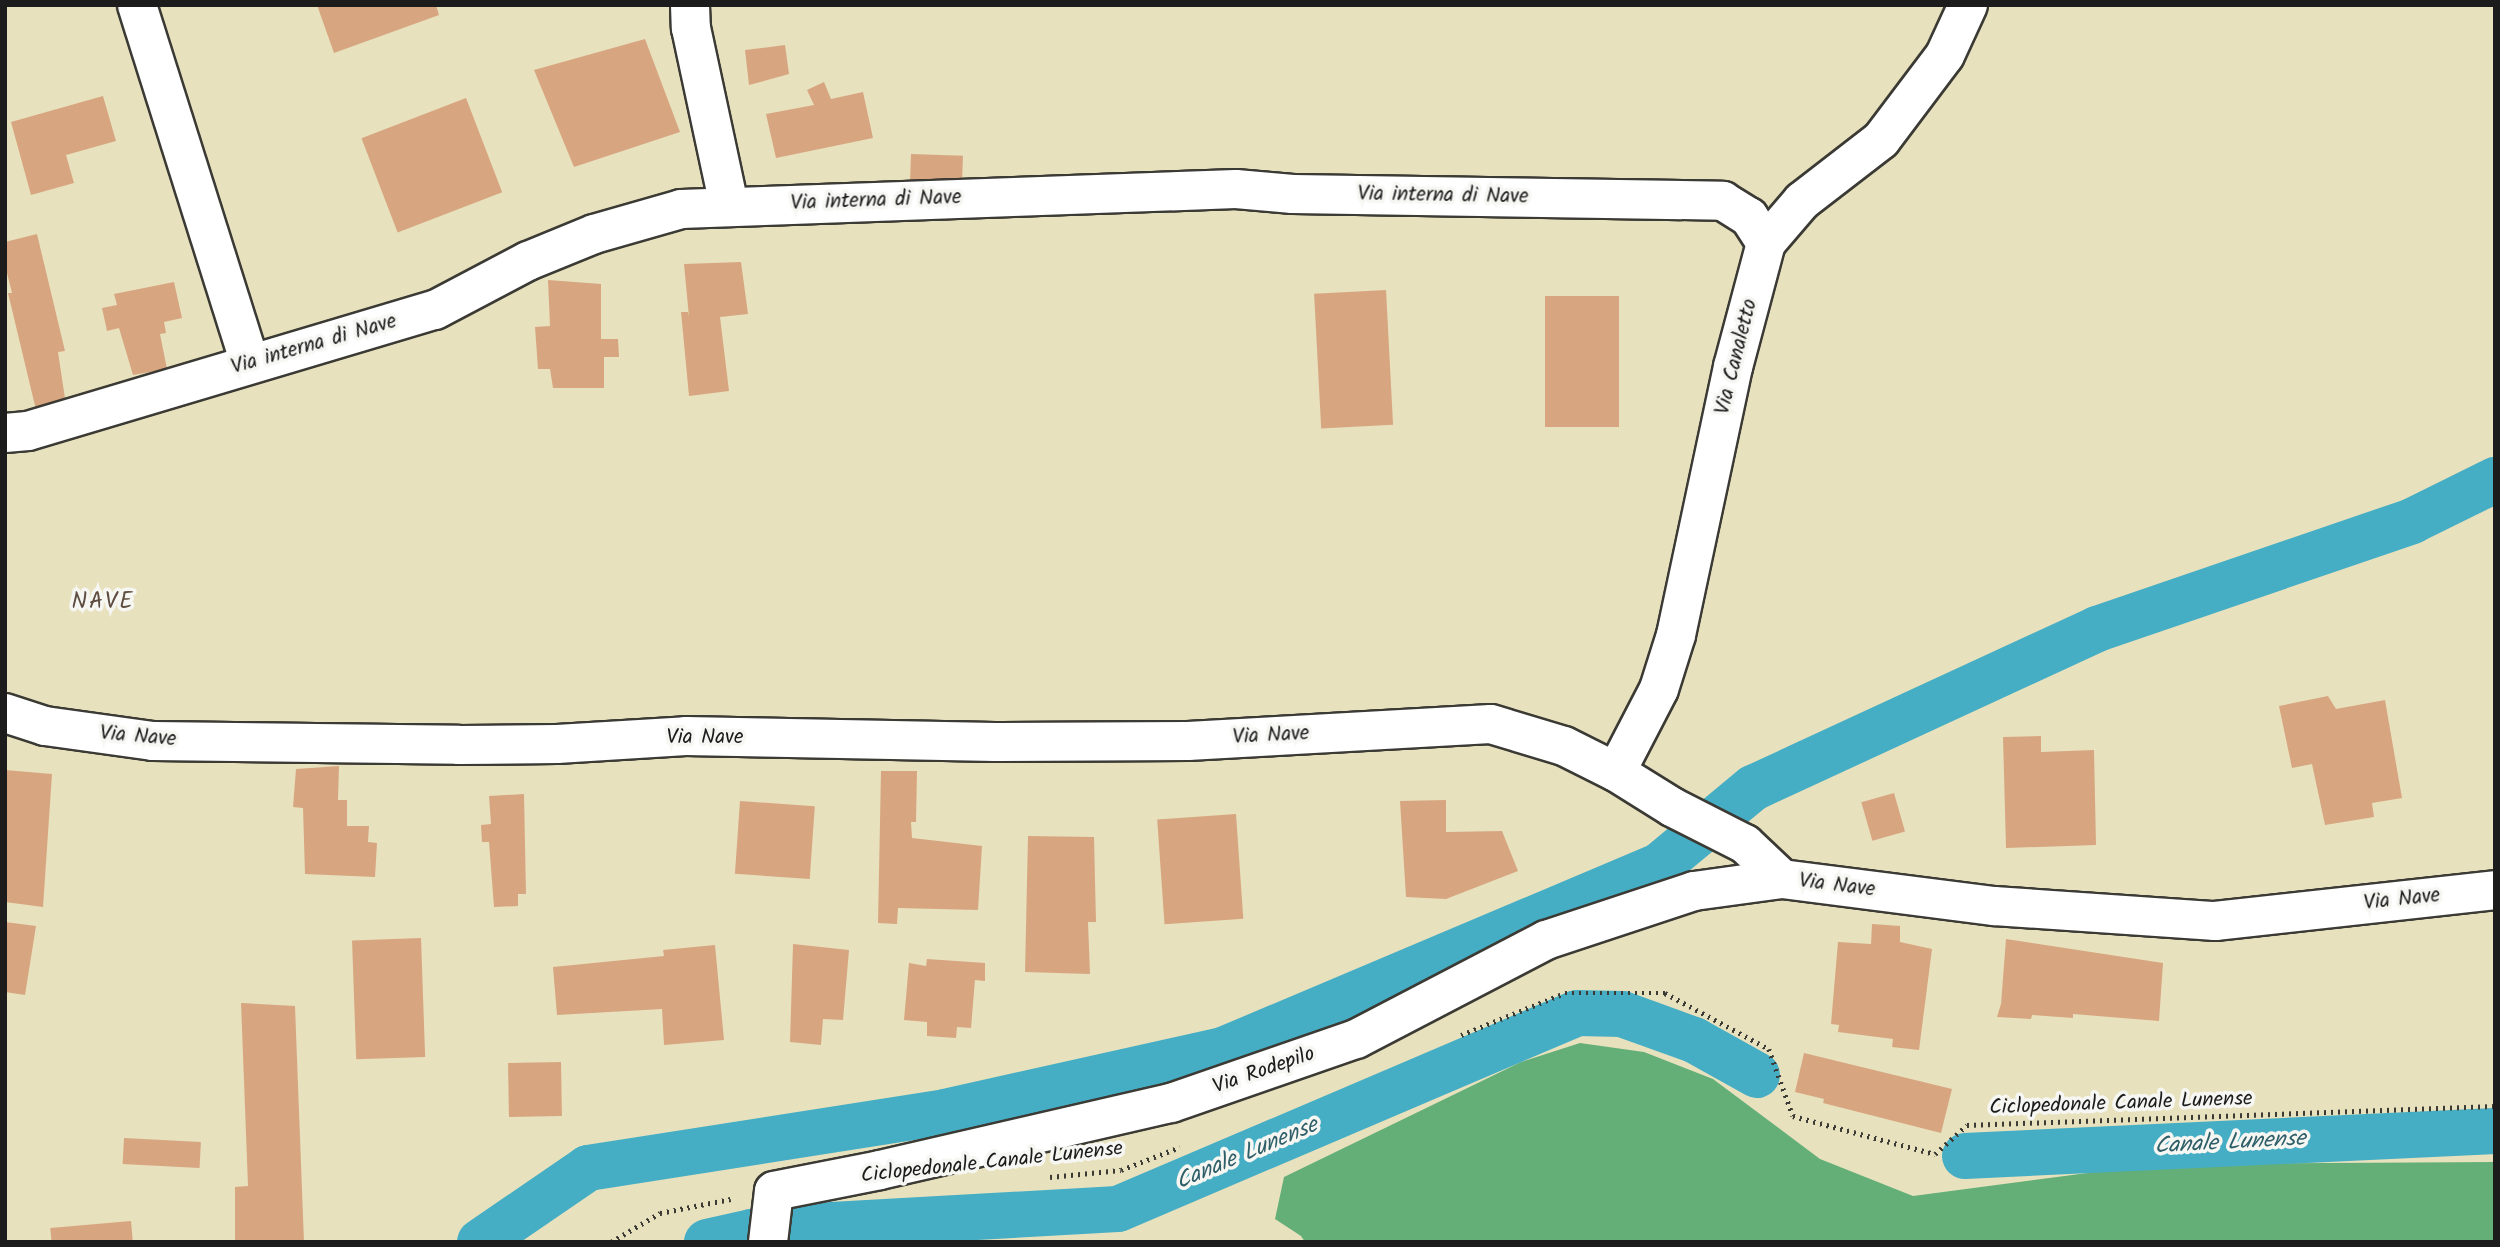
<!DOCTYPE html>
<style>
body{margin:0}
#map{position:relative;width:2500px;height:1247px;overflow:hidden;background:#e8e1be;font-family:Kalam,sans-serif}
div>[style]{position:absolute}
.forest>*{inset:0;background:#64af77}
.canal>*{height:46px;margin:-23px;padding:0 23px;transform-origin:23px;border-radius:23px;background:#45aec4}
.building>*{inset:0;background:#d7a680;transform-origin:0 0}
.path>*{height:4.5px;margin-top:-2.25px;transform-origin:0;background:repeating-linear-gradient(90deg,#3b3a34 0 2px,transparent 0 7px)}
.roads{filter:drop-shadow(2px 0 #3b3a34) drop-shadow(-2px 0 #3b3a34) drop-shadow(0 2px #3b3a34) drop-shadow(0 -2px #3b3a34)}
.street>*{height:38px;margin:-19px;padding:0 19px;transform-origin:19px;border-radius:19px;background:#fff}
span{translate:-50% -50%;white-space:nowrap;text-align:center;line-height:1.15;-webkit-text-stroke:7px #f6f6f2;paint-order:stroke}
.street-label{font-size:21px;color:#1c1c1c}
.neighbourhood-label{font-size:23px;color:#5d4c3f;letter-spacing:2px}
.water-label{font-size:23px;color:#2e5e68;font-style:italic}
.frame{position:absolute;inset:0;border:7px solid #1c1c1c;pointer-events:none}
</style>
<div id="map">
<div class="forest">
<i style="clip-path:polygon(1580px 1043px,1644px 1052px,1713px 1079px,1820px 1159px,1913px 1196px,2156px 1164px,2495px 1162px,2495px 1242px,1305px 1242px,1301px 1236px,1275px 1219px,1284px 1177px,1521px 1062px)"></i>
</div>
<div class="canal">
<i style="left:1965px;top:1156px;width:531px;rotate:-2.7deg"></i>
<i style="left:480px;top:1242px;width:131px;rotate:-34.4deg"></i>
<i style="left:588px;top:1168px;width:361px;rotate:-8.9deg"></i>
<i style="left:945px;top:1112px;width:285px;rotate:-12.6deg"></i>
<i style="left:1223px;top:1050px;width:473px;rotate:-22.9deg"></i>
<i style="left:1659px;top:866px;width:122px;rotate:-39.7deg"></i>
<i style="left:1753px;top:788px;width:379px;rotate:-24.8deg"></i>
<i style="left:2097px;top:629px;width:333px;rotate:-18.9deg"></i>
<i style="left:2412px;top:521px;width:93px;rotate:-26.3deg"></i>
<i style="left:707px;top:1242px;width:46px;rotate:-12.5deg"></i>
<i style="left:752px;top:1232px;width:62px;rotate:-5.5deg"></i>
<i style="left:814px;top:1226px;width:304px;rotate:-3.2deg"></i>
<i style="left:1118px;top:1209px;width:499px;rotate:-23.1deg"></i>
<i style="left:1577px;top:1013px;width:45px;rotate:1.3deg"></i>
<i style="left:1622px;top:1014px;width:77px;rotate:19.9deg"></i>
<i style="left:1694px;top:1040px;width:72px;rotate:29.1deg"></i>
</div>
<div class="building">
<i style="clip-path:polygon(317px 5px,436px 5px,439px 15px,334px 53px)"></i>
<i style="clip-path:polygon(645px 39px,680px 132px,574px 167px,534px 70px)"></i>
<i style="clip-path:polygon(785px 45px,789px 74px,749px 85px,745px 50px)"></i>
<i style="clip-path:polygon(824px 82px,831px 99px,863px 92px,873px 138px,776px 158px,766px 114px,814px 105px,807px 90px)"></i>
<i style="clip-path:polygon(103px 96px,116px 141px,66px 155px,74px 183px,31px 195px,11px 122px)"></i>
<i style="left:466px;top:98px;width:101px;height:112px;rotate:69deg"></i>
<i style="left:911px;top:154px;width:52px;height:31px;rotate:2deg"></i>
<i style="clip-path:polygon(37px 234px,65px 351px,58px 352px,66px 405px,36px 410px,8px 293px,12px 293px,5px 265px,5px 242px)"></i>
<i style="clip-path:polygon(741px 262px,748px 314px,720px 317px,729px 391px,689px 396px,681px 312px,688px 312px,689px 317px,684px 264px)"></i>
<i style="clip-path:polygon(548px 280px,601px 284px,601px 339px,618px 339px,619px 357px,604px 357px,604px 388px,553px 388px,550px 369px,538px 369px,535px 327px,550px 326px)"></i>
<i style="clip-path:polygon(174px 282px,182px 318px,164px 322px,166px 333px,160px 334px,167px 369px,133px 375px,119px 328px,107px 331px,102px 308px,117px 305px,114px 294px)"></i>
<i style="left:1386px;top:290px;width:135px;height:72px;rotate:87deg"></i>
<i style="left:1545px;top:296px;width:74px;height:131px"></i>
<i style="clip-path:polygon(2328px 696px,2336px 709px,2385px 700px,2402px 798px,2372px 803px,2374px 817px,2325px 825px,2312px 764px,2292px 768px,2279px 706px)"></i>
<i style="clip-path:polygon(2041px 736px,2041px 752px,2094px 750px,2096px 845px,2006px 848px,2003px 737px)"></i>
<i style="clip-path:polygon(339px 766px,338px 800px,347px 800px,347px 826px,369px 826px,368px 842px,377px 843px,375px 877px,305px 874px,303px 808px,293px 807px,296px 769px)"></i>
<i style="clip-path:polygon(5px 770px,52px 774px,43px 907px,5px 902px)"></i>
<i style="clip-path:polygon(881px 771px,917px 771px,916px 822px,911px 822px,912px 838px,982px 846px,978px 910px,898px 908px,897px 924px,878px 923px)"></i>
<i style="left:1894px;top:793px;width:40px;height:34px;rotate:74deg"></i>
<i style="clip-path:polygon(524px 794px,526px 894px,518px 894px,518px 906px,494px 907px,489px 842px,482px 842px,481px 825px,491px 824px,489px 796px)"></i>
<i style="clip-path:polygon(1446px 800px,1446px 832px,1502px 831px,1518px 871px,1446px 899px,1406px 897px,1400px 801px)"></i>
<i style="left:740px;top:801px;width:75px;height:73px;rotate:4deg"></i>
<i style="left:1236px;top:814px;width:105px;height:79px;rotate:86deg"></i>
<i style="clip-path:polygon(1028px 836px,1094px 837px,1096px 922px,1088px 922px,1090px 974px,1025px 972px)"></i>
<i style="clip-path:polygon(5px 922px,36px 926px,25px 995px,5px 992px)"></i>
<i style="clip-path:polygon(1872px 924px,1900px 926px,1900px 942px,1932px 949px,1919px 1050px,1892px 1047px,1893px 1039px,1838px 1032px,1839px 1025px,1831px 1024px,1838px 942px,1871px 944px)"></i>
<i style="left:421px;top:938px;width:119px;height:69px;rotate:88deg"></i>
<i style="clip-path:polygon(2006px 939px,2163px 963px,2159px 1021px,2073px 1014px,2073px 1018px,2032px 1015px,2031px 1019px,1997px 1017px,2001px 1004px)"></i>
<i style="clip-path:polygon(793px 944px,849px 950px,843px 1020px,823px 1019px,821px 1045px,790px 1042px)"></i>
<i style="clip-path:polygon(715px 945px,724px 1040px,664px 1045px,662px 1009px,557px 1015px,553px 967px,664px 956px,663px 950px)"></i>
<i style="clip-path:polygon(927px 959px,985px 963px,985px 981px,975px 980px,971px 1028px,957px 1027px,956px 1038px,927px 1036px,927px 1022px,904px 1020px,909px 963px,926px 966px)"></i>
<i style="clip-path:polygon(241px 1003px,295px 1006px,304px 1242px,235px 1242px,235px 1187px,248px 1186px)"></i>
<i style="clip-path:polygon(1804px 1053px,1952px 1089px,1941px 1133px,1823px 1103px,1824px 1099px,1795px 1092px)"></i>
<i style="left:561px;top:1062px;width:54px;height:53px;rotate:89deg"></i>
<i style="left:124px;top:1138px;width:77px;height:26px;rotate:3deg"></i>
<i style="left:131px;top:1221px;width:21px;height:81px;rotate:85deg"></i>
</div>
<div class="path">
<i style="left:1461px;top:1035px;width:112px;rotate:-22deg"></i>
<i style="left:1565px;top:993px;width:100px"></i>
<i style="left:1665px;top:993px;width:118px;rotate:28.3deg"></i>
<i style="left:1769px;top:1049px;width:71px;rotate:70.3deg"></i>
<i style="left:1793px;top:1116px;width:147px;rotate:15deg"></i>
<i style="left:1935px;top:1154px;width:43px;rotate:-42.2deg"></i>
<i style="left:1967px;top:1125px;width:528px;rotate:-2.06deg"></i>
<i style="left:1050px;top:1177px;width:71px;rotate:-5.6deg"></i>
<i style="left:1121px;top:1170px;width:63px;rotate:-21.3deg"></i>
<i style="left:611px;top:1242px;width:57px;rotate:-30.6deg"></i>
<i style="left:660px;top:1213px;width:72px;rotate:-11.2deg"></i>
</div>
<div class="roads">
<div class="street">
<i style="left:137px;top:5px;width:376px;rotate:72.5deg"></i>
<i style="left:690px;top:5px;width:23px;rotate:88deg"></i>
<i style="left:691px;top:28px;width:181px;rotate:77.9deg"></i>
<i style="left:5px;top:433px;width:23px;rotate:-5deg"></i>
<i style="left:28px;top:431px;width:425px;rotate:-16.6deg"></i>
<i style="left:435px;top:310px;width:105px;rotate:-27.8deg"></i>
<i style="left:528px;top:261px;width:71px;rotate:-22.2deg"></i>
<i style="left:594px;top:234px;width:91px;rotate:-16deg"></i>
<i style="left:681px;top:209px;width:555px;rotate:-2.06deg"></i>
<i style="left:1236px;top:189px;width:57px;rotate:5deg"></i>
<i style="left:1293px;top:194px;width:430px;rotate:0.9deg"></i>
<i style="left:1723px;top:201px;width:31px;rotate:32deg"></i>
<i style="left:1749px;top:217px;width:31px;rotate:57deg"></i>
<i style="left:5px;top:713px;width:42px;rotate:18deg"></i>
<i style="left:45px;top:726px;width:109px;rotate:7.9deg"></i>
<i style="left:153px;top:741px;width:306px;rotate:0.7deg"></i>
<i style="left:459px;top:745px;width:98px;rotate:-0.6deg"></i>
<i style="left:557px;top:744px;width:129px;rotate:-3.5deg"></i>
<i style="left:686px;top:736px;width:309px;rotate:1.1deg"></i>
<i style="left:995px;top:742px;width:193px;rotate:-0.3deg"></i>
<i style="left:1188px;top:741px;width:303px;rotate:-3.2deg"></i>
<i style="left:1491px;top:724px;width:76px;rotate:16.8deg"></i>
<i style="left:1564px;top:746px;width:58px;rotate:26.6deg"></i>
<i style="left:1616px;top:772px;width:66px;rotate:32deg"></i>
<i style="left:1672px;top:807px;width:82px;rotate:26.9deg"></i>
<i style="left:1745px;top:844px;width:51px;rotate:43.4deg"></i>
<i style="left:1616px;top:772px;width:93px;rotate:-62.6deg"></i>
<i style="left:1659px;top:689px;width:57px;rotate:-72.5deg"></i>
<i style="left:1676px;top:635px;width:274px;rotate:-78deg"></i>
<i style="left:1733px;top:367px;width:128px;rotate:-75.1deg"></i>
<i style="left:1766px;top:243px;width:55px;rotate:-49.4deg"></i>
<i style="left:1802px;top:201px;width:100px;rotate:-37.7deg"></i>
<i style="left:1881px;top:140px;width:106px;rotate:-53deg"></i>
<i style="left:1945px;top:55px;width:55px;rotate:-65.3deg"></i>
<i style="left:768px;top:1242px;width:51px;rotate:-83.3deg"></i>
<i style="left:774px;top:1191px;width:108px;rotate:-11.2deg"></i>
<i style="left:880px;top:1170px;width:299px;rotate:-13deg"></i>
<i style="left:1171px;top:1103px;width:196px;rotate:-19.1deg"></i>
<i style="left:1356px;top:1039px;width:214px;rotate:-27.5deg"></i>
<i style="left:1546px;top:940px;width:156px;rotate:-18.3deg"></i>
<i style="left:1694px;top:891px;width:89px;rotate:-7.8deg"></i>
<i style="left:1782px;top:879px;width:214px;rotate:7.3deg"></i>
<i style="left:1994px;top:906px;width:222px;rotate:3.9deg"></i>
<i style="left:2215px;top:921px;width:282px;rotate:-6.3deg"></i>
</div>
</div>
<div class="street-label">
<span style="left:1443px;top:196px;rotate:1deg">Via interna di Nave</span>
<span style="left:876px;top:201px;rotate:-2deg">Via interna di Nave</span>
<span style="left:314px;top:345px;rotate:-16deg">Via interna di Nave</span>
<span style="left:1737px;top:357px;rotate:-76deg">Via Canaletto</span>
<span style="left:1271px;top:736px;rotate:-3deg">Via Nave</span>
<span style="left:138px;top:737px;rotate:5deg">Via Nave</span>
<span style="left:705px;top:738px">Via Nave</span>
<span style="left:1837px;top:886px;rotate:7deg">Via Nave</span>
<span style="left:2402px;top:900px;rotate:-6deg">Via Nave</span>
<span style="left:1264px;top:1071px;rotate:-19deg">Via Rodepilo</span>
<span style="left:2121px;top:1104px;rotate:-2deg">Ciclopedonale Canale Lunense</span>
<span style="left:992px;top:1163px;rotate:-6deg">Ciclopedonale Canale Lunense</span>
</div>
<div class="neighbourhood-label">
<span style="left:103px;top:602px">NAVE</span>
</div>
<div class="water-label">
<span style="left:2230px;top:1143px;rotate:-3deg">Canale Lunense</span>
<span style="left:1247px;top:1154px;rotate:-23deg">Canale Lunense</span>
</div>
<div class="frame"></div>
</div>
